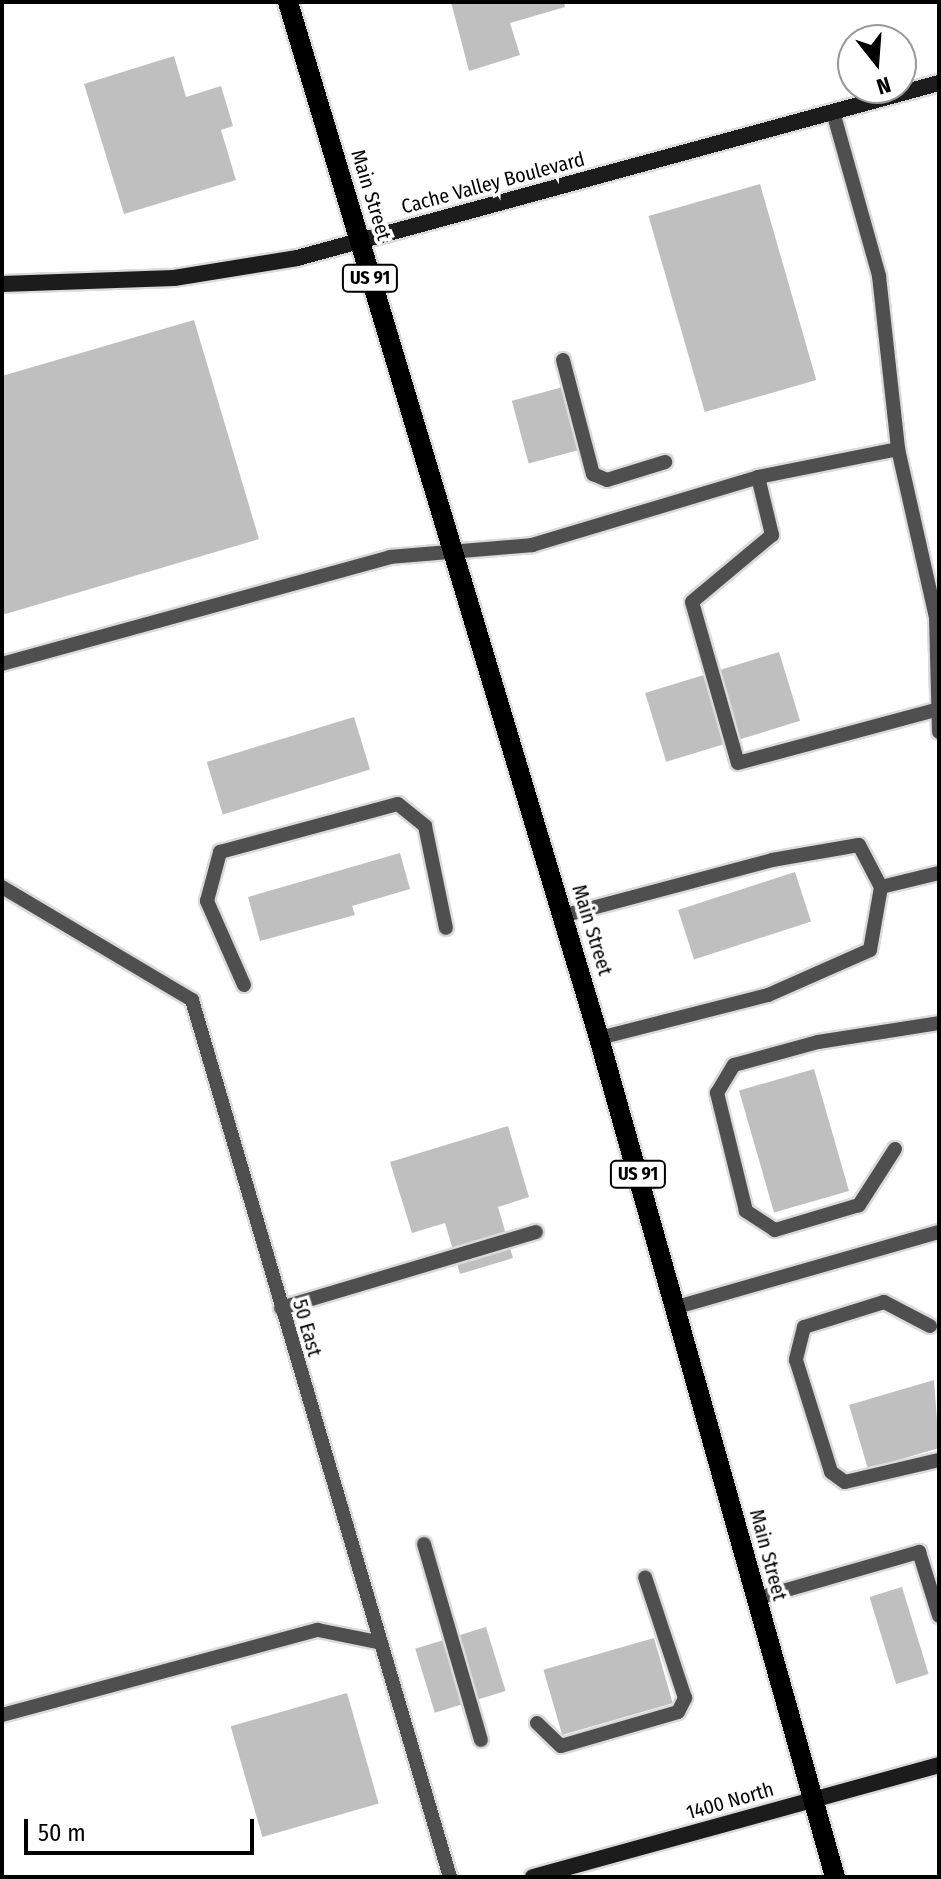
<!DOCTYPE html>
<style>
body{margin:0}
#map{position:relative;width:941px;height:1879px;overflow:hidden;background:#fff;font-family:"Fira Sans Condensed",sans-serif}
div>[style]{position:absolute}
.building>*{inset:0;background:#bfbfbf;transform-origin:0 0}
.roads{filter:drop-shadow(2px 0 #dbdbdb) drop-shadow(-2px 0 #dbdbdb) drop-shadow(0 2px #dbdbdb) drop-shadow(0 -2px #dbdbdb)}
.lane>*{height:14px;margin:-7px;padding:0 7px;transform-origin:7px;border-radius:7px;background:#4f4f4f}
.secondary>*{height:16px;margin:-8px;padding:0 8px;transform-origin:8px;border-radius:8px;background:#1c1c1c}
.primary>*{height:20px;margin:-10px;padding:0 10px;transform-origin:10px;border-radius:10px;background:#000}
span{translate:-50% -50%;white-space:nowrap;text-align:center;line-height:1.15;-webkit-text-stroke:7px #fff;paint-order:stroke}
.shield-label span{padding:2px 6px;background:#fff;border:2px solid;border-radius:6px;-webkit-text-stroke-width:0}
.shield-label{font-size:18px;color:#000;font-weight:700}
.street-label{font-size:20px;color:#000}
.frame{position:absolute;inset:0;border:4px solid #000;pointer-events:none}
.north{position:absolute;left:837px;top:24px;width:80px;height:80px;box-sizing:border-box;background:#fff;border:2px solid #999;border-radius:50%;rotate:163deg;font-size:22px;font-weight:700;line-height:32px;text-align:center;color:#000}
.north::after{content:'';display:block;margin:auto;width:28px;height:36px;background:#000;clip-path:polygon(50% 0,100% 100%,50% 72%,0 100%)}
.scale{position:absolute;left:24px;top:1819px;width:230px;height:36px;box-sizing:border-box;border:4px solid #000;border-top:0;padding-left:10px;font-size:24px;line-height:28px;white-space:nowrap;color:#000;-webkit-text-stroke:6px #fff;paint-order:stroke}
</style>
<div id="map">
<div class="building">
<i style="clip-path:polygon(451px 2px,564px 2px,565px 7px,510px 23px,520px 55px,469px 71px)"></i>
<i style="clip-path:polygon(174px 56px,186px 97px,221px 86px,233px 126px,221px 130px,236px 180px,124px 214px,84px 84px)"></i>
<i style="left:760px;top:184px;width:204px;height:116px;rotate:74deg"></i>
<i style="clip-path:polygon(194px 320px,259px 539px,2px 615px,2px 376px)"></i>
<i style="left:563px;top:387px;width:65px;height:53px;rotate:75deg"></i>
<i style="left:779px;top:652px;width:72px;height:140px;rotate:73deg"></i>
<i style="left:354px;top:717px;width:55px;height:154px;rotate:73deg"></i>
<i style="clip-path:polygon(400px 853px,410px 889px,352px 906px,355px 915px,260px 941px,248px 897px)"></i>
<i style="left:795px;top:872px;width:52px;height:123px;rotate:72deg"></i>
<i style="left:814px;top:1069px;width:127px;height:78px;rotate:74deg"></i>
<i style="clip-path:polygon(508px 1126px,529px 1197px,498px 1207px,513px 1258px,460px 1274px,445px 1223px,412px 1233px,390px 1162px)"></i>
<i style="clip-path:polygon(934px 1380px,939px 1448px,868px 1469px,849px 1405px)"></i>
<i style="left:902px;top:1587px;width:91px;height:34px;rotate:73deg"></i>
<i style="left:486px;top:1627px;width:67px;height:74px;rotate:73deg"></i>
<i style="left:654px;top:1638px;width:68px;height:115px;rotate:74deg"></i>
<i style="left:347px;top:1693px;width:115px;height:121px;rotate:74deg"></i>
</div>
<div class="roads">
<div class="lane">
<i style="left:833px;top:112px;width:170px;rotate:74.3deg"></i>
<i style="left:879px;top:276px;width:174px;rotate:83.7deg"></i>
<i style="left:898px;top:449px;width:172px;rotate:77.3deg"></i>
<i style="left:936px;top:617px;width:115px;rotate:88.5deg"></i>
<i style="left:563px;top:360px;width:118px;rotate:75.3deg"></i>
<i style="left:593px;top:474px;width:15px;rotate:23deg"></i>
<i style="left:607px;top:480px;width:61px;rotate:-17.2deg"></i>
<i style="left:758px;top:477px;width:60px;rotate:76.4deg"></i>
<i style="left:772px;top:535px;width:104px;rotate:140.1deg"></i>
<i style="left:692px;top:602px;width:167px;rotate:74.1deg"></i>
<i style="left:738px;top:763px;width:208px;rotate:-15deg"></i>
<i style="left:2px;top:664px;width:402px;rotate:-15.4deg"></i>
<i style="left:390px;top:557px;width:143px;rotate:-4.8deg"></i>
<i style="left:532px;top:545px;width:236px;rotate:-16.7deg"></i>
<i style="left:758px;top:477px;width:143px;rotate:-11.3deg"></i>
<i style="left:2px;top:887px;width:221px;rotate:30.7deg"></i>
<i style="left:192px;top:1000px;width:914px;rotate:73.61deg"></i>
<i style="left:881px;top:887px;width:60px;rotate:-13.6deg"></i>
<i style="left:562px;top:916px;width:217px;rotate:-14.9deg"></i>
<i style="left:772px;top:860px;width:88px;rotate:-9.8deg"></i>
<i style="left:859px;top:845px;width:47px;rotate:62.4deg"></i>
<i style="left:881px;top:887px;width:64px;rotate:99.9deg"></i>
<i style="left:870px;top:950px;width:111px;rotate:156.2deg"></i>
<i style="left:768px;top:995px;width:174px;rotate:165.7deg"></i>
<i style="left:244px;top:985px;width:92px;rotate:-113.8deg"></i>
<i style="left:207px;top:901px;width:51px;rotate:-75.1deg"></i>
<i style="left:220px;top:852px;width:184px;rotate:-15.1deg"></i>
<i style="left:398px;top:804px;width:35px;rotate:39deg"></i>
<i style="left:425px;top:826px;width:104px;rotate:78.4deg"></i>
<i style="left:895px;top:1149px;width:67px;rotate:122.7deg"></i>
<i style="left:859px;top:1205px;width:88px;rotate:163.4deg"></i>
<i style="left:775px;top:1230px;width:35px;rotate:-147deg"></i>
<i style="left:746px;top:1211px;width:122px;rotate:-103.8deg"></i>
<i style="left:717px;top:1093px;width:33px;rotate:-59deg"></i>
<i style="left:734px;top:1065px;width:87px;rotate:-15.3deg"></i>
<i style="left:818px;top:1042px;width:122px;rotate:-8.9deg"></i>
<i style="left:677px;top:1307px;width:273px;rotate:-16deg"></i>
<i style="left:281px;top:1308px;width:266px;rotate:-16.6deg"></i>
<i style="left:930px;top:1326px;width:52px;rotate:-152.4deg"></i>
<i style="left:884px;top:1302px;width:84px;rotate:162.6deg"></i>
<i style="left:804px;top:1327px;width:34px;rotate:104deg"></i>
<i style="left:796px;top:1360px;width:117px;rotate:72.6deg"></i>
<i style="left:831px;top:1472px;width:17px;rotate:36deg"></i>
<i style="left:845px;top:1482px;width:97px;rotate:-13.2deg"></i>
<i style="left:424px;top:1544px;width:204px;rotate:73.8deg"></i>
<i style="left:755px;top:1599px;width:171px;rotate:-16deg"></i>
<i style="left:919px;top:1552px;width:67px;rotate:72.6deg"></i>
<i style="left:2px;top:1715px;width:327px;rotate:-15.1deg"></i>
<i style="left:318px;top:1630px;width:60px;rotate:11.5deg"></i>
<i style="left:537px;top:1723px;width:33px;rotate:44deg"></i>
<i style="left:561px;top:1746px;width:122px;rotate:-16.2deg"></i>
<i style="left:678px;top:1712px;width:16px;rotate:-63deg"></i>
<i style="left:685px;top:1698px;width:127px;rotate:-108.3deg"></i>
</div>
<div class="secondary">
<i style="left:2px;top:284px;width:172px;rotate:-2deg"></i>
<i style="left:174px;top:278px;width:125px;rotate:-9.2deg"></i>
<i style="left:297px;top:258px;width:665px;rotate:-15.25deg"></i>
<i style="left:533px;top:1877px;width:421px;rotate:-15.4deg"></i>
</div>
<div class="primary">
<i style="left:288px;top:2px;width:1082px;rotate:73.29deg"></i>
<i style="left:599px;top:1038px;width:872px;rotate:74.29deg"></i>
</div>
</div>
<div class="shield-label">
<span style="left:370px;top:278px">US 91</span>
<span style="left:638px;top:1174px">US 91</span>
</div>
<div class="street-label">
<span style="left:493px;top:183px;rotate:-15deg">Cache Valley Boulevard</span>
<span style="left:371px;top:195px;rotate:73deg">Main Street</span>
<span style="left:592px;top:930px;rotate:73deg">Main Street</span>
<span style="left:307px;top:1328px;rotate:74deg">50 East</span>
<span style="left:768px;top:1555px;rotate:75deg">Main Street</span>
<span style="left:730px;top:1801px;rotate:-16deg">1400 North</span>
</div>
<div class="frame"></div>
<div class="north">N</div>
<div class="scale">50 m</div>
</div>
